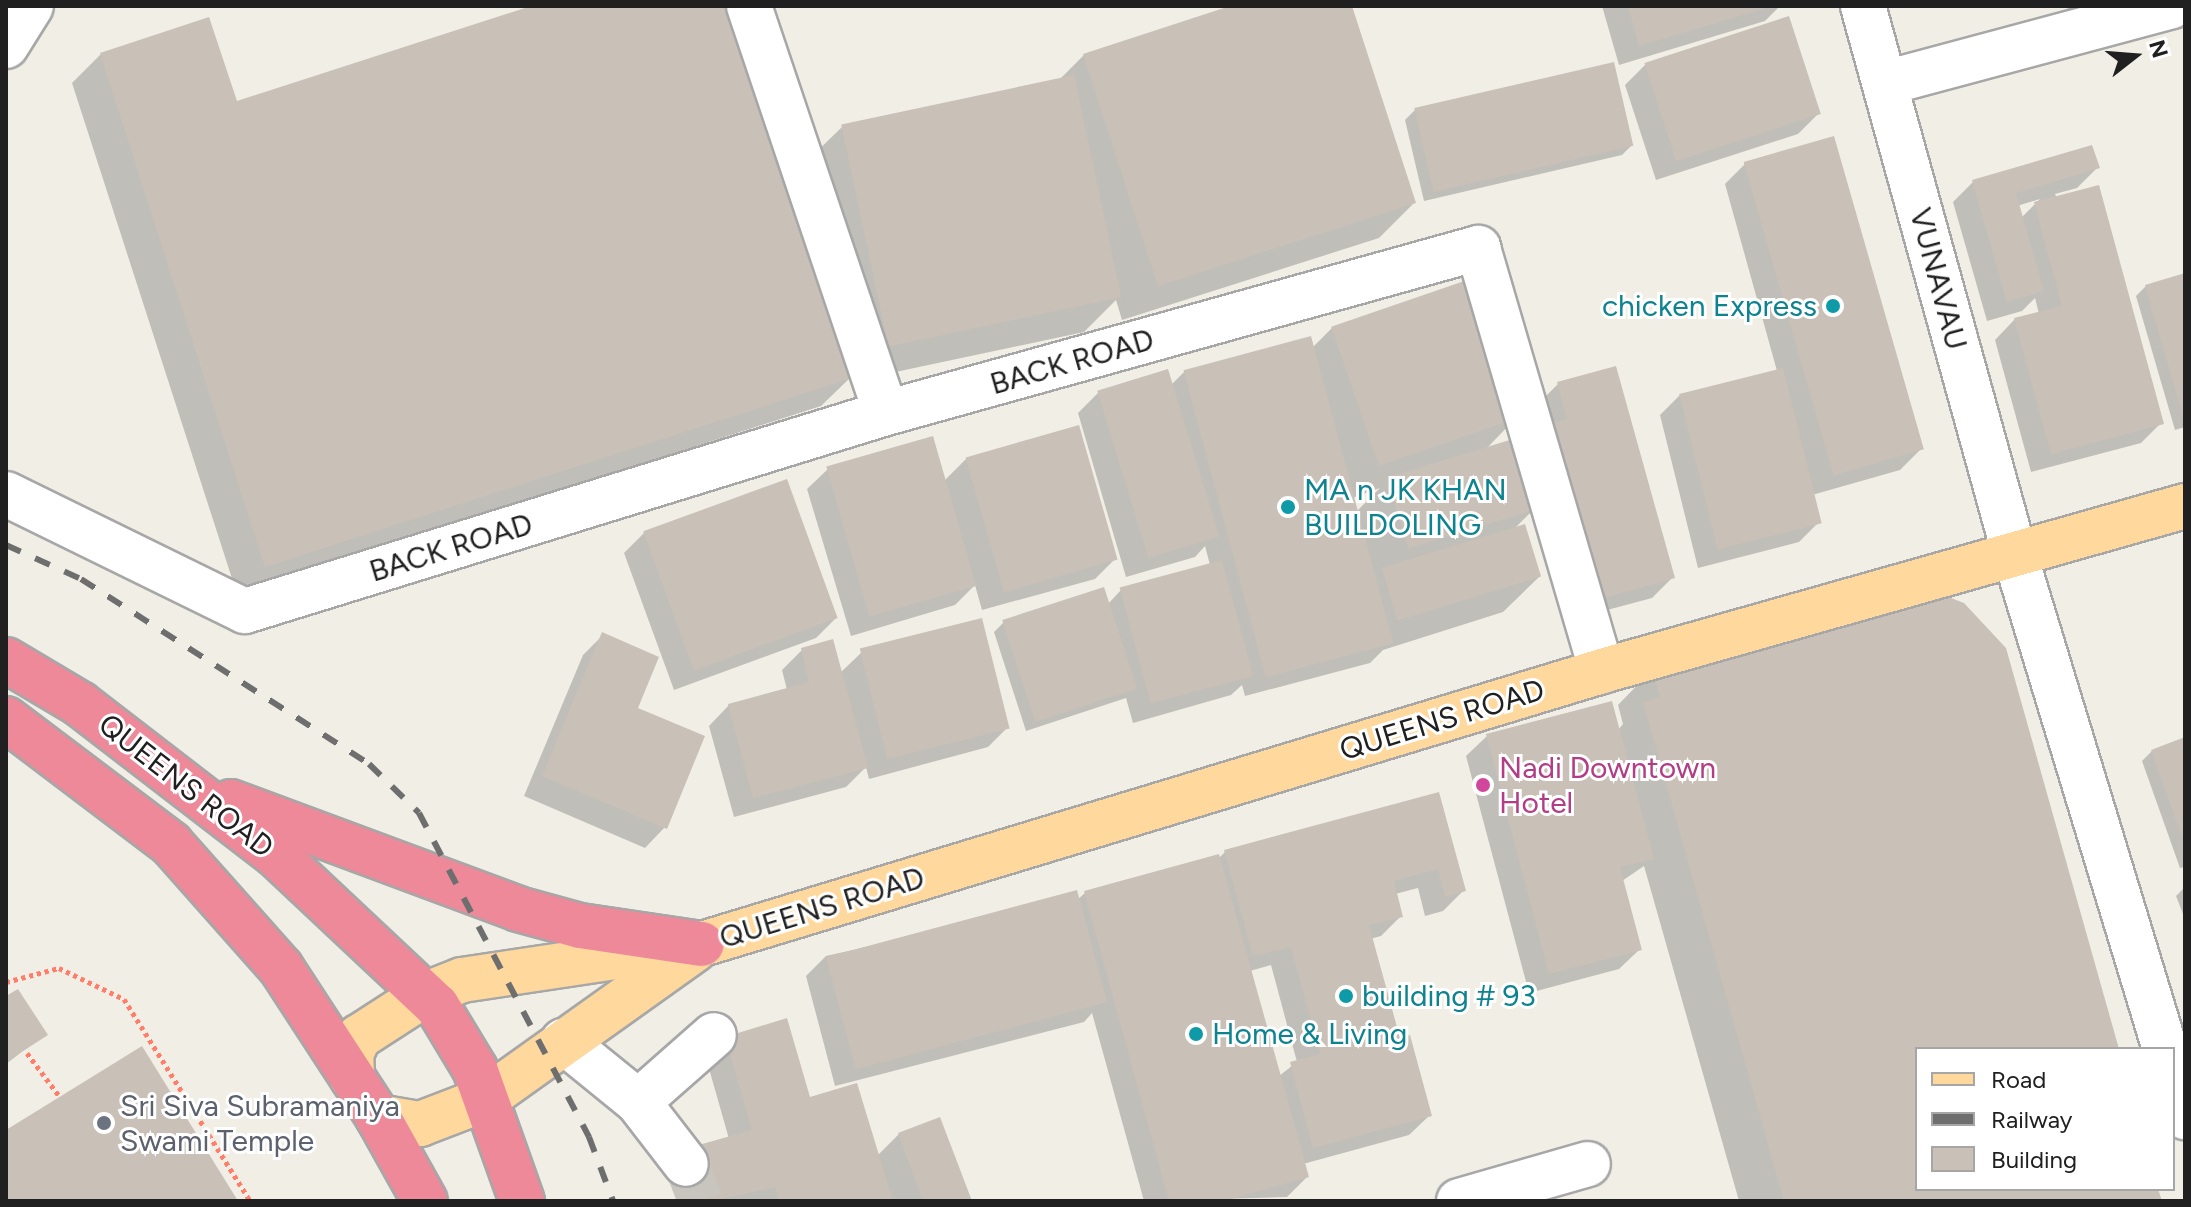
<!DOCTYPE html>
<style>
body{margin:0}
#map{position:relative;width:2191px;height:1207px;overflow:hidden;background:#f1eee6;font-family:Figtree,sans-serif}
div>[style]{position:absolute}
.shadow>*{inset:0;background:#0003}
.building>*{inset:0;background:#c9c0b8;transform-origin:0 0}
.minor-tunnel>*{height:44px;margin-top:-22px;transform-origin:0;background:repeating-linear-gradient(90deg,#c7c5be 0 44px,transparent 0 66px)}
.path>*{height:5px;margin-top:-2.5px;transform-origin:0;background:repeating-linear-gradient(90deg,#ff7d69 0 4px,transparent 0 8px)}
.roads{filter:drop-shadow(2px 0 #a7a7a7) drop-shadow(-2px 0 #a7a7a7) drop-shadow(0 2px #a7a7a7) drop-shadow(0 -2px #a7a7a7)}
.minor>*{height:44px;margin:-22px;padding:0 22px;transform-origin:22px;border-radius:22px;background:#fff}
.major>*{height:44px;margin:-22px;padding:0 22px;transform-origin:22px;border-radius:22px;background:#ffd89d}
.highway>*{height:44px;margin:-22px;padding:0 22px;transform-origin:22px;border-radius:22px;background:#ed8998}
.rail>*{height:6px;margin-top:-3px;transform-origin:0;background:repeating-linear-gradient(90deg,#6e6e6e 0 16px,transparent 0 32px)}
.dots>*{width:22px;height:22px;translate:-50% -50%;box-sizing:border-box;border:4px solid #fff;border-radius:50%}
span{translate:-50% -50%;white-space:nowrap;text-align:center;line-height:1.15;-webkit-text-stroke:6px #fff;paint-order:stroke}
.street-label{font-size:30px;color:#202020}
.culture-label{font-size:30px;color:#0d838f}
.right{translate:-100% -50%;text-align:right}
.left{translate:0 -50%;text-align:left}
.hotel-label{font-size:30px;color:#b23c85}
.worship-label{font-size:30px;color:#5b616d}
.frame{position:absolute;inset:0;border:8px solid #202020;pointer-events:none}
.legend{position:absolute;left:1915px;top:1047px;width:260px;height:144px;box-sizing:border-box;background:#fff;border:2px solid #a6a6a6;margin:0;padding:10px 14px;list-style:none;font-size:24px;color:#202020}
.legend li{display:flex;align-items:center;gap:16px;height:40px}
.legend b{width:40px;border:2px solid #a6a6a6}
.north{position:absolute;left:2095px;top:16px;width:80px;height:80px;-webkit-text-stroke:6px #fff;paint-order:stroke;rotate:73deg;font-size:22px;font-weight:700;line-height:32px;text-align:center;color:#202020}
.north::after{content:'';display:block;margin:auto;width:28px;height:36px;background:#202020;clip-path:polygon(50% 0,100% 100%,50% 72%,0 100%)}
</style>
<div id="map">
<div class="shadow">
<i style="clip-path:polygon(537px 6px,806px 162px,842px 127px,1059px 80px,1084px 55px,1237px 6px,1350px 6px,1414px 203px,1379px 238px,1122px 320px,1116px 300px,1084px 332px,853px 381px,852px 376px,821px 406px,237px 594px,72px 83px,101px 54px,235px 103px)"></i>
<i style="clip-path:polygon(1602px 6px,1780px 6px,1765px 21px,1619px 65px)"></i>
<i style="clip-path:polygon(2067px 6px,2152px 6px,2074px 29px)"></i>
<i style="clip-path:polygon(1645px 65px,1818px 114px,1798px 134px,1656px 180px,1625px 85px)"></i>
<i style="clip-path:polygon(1415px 110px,1632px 145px,1622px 155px,1424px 201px,1405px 120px)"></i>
<i style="clip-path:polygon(1745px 164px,1920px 450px,1900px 470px,1812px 495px,1819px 522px,1799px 542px,1698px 568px,1660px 415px,1680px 395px,1777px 371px,1725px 184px)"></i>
<i style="clip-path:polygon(evenodd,2097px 168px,2077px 188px,2055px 194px,2161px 423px,2141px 443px,2031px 472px,1995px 340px,2015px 319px,2039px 314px,2035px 298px,2022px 311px,1987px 321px,1953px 202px,1973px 182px,2097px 168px,2040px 199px,2021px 218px,2017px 206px,2040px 199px)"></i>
<i style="clip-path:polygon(2185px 275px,2185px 427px,2175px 430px,2136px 296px,2146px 286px)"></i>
<i style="clip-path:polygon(evenodd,1332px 328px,1518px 416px,1485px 450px,1533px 510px,1513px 530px,1539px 577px,1503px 612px,1383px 650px,1370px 663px,1245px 696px,1242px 685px,1231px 695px,1133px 723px,1126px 698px,1026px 731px,994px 632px,1004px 622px,1108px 604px,1121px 590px,1210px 565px,1205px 546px,1195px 557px,1126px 577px,1078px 413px,1098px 393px,1171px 385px,1184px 372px,1312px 348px,1332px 328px,1380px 488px,1356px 512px,1352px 498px,1380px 488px)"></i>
<i style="clip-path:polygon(1558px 384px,1672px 578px,1652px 598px,1570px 620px,1538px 404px)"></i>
<i style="clip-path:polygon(966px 459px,1115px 559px,1095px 579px,982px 610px,975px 585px,955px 605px,851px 636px,807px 489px,828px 469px,944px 481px)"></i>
<i style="clip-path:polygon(644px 533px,836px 618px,816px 638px,674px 690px,624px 553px)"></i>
<i style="clip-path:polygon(603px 635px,636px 709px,665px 827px,645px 848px,524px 796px,583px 655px)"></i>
<i style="clip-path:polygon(802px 650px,840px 673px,861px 653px,1008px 727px,988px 747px,869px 779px,866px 767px,846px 787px,734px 817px,709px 726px,729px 705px,787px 690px,782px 670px)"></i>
<i style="clip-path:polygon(1653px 669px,2116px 1049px,1917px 1049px,1917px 1189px,2156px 1189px,2159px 1201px,1739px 1201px,1644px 866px,1622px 881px,1640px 949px,1619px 969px,1529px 993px,1466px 756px,1487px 736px,1618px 730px,1623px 724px,1618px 705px)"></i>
<i style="clip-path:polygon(2185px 740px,2185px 867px,2180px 868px,2142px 761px,2152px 751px)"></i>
<i style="clip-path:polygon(evenodd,1438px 795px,1463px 891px,1443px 911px,1425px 916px,1418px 888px,1395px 894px,1401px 916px,1381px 936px,1370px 939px,1398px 1041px,1430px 1115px,1409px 1135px,1303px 1164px,1307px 1177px,1287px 1197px,1144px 1201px,1092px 1013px,1084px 1022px,835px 1086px,806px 976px,826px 956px,1077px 900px,1085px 893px,1219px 858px,1225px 852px,1438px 795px,1271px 965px,1297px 1062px,1279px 1076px,1250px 971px,1271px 965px)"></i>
<i style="clip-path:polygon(2185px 887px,2185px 919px,2176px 896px)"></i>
<i style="clip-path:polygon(6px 998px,45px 1034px,6px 1064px)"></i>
<i style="clip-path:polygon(726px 1038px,877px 1156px,899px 1134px,970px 1201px,685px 1201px,676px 1168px,729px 1139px,706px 1058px)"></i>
<i style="clip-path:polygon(141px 1049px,235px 1201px,6px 1201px,6px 1133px)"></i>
</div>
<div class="building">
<i style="clip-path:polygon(531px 6px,732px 6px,852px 378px,265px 567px,100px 53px,209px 17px,237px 101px)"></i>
<i style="clip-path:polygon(1230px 6px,1352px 6px,1416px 203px,1158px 286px,1083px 54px)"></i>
<i style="clip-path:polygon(1628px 6px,1770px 6px,1770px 7px,1639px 46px)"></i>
<i style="left:1789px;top:16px;width:103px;height:152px;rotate:72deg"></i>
<i style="left:1614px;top:62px;width:86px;height:205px;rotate:77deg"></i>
<i style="left:1074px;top:75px;width:227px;height:238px;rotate:78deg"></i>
<i style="left:1834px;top:136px;width:326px;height:94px;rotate:74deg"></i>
<i style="clip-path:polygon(2092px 145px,2100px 168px,2016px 193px,2044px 291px,2007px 302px,1972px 180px)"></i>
<i style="clip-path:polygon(2099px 185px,2164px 424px,2051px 454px,2014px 318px,2062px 306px,2034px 202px)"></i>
<i style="clip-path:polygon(2185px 273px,2185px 420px,2184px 420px,2145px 285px)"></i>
<i style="left:1473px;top:278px;width:147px;height:150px;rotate:71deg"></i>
<i style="left:1311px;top:336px;width:318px;height:132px;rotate:75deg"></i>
<i style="clip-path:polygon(1616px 366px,1675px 578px,1590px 602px,1541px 426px,1567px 419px,1557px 382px)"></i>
<i style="left:1783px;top:368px;width:160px;height:107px;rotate:76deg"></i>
<i style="left:1168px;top:369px;width:175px;height:74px;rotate:73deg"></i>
<i style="left:1079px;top:425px;width:140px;height:118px;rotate:74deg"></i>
<i style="left:933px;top:436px;width:156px;height:111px;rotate:74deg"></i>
<i style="left:1513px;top:439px;width:74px;height:132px;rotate:73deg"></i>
<i style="left:787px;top:479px;width:148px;height:153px;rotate:70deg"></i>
<i style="left:1525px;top:524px;width:55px;height:150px;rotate:73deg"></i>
<i style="left:1222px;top:560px;width:120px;height:106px;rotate:75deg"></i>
<i style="left:1104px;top:587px;width:107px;height:107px;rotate:72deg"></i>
<i style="clip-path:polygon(1943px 595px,1964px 603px,2006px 648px,2119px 1049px,1917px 1049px,1917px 1189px,2158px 1189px,2162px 1201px,1784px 1201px,1643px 702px,1660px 697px,1652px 667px)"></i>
<i style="left:982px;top:618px;width:114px;height:126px;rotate:76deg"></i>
<i style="clip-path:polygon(602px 632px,659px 657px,638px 708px,705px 736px,667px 829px,542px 776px)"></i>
<i style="clip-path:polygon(833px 639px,868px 768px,753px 798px,728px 704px,809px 682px,801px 648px)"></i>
<i style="clip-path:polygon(1612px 701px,1654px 859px,1620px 867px,1642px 950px,1549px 974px,1486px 734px)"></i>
<i style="clip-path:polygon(2185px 737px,2185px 845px,2151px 750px)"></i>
<i style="clip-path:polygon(1439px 792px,1466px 891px,1445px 897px,1438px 869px,1394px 881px,1403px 917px,1369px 925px,1400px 1038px,1410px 1035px,1432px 1116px,1313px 1148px,1290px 1062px,1320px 1054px,1291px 947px,1253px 956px,1224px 850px)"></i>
<i style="clip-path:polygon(1219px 854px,1309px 1177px,1224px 1201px,1169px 1201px,1084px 891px)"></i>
<i style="left:1077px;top:890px;width:116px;height:260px;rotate:75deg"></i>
<i style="clip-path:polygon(18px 989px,48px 1035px,6px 1062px,6px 996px)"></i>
<i style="clip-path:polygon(787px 1018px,810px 1097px,857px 1083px,893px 1201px,780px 1201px,775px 1187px,711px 1201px,695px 1146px,752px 1130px,725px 1037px)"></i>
<i style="clip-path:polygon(142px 1046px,238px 1201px,8px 1201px,6px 1130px)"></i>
<i style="clip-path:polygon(940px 1117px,972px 1201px,923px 1201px,898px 1133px)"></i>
</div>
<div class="minor-tunnel">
<i style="left:686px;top:1164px;width:40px;rotate:69deg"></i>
</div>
<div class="path">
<i style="left:6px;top:982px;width:55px;rotate:-14.8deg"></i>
<i style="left:59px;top:968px;width:72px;rotate:25.5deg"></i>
<i style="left:124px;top:999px;width:238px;rotate:58deg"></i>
<i style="left:27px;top:1053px;width:55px;rotate:53.1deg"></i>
</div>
<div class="roads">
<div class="minor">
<i style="left:749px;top:6px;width:429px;rotate:71.4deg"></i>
<i style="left:1863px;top:6px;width:566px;rotate:74.54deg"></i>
<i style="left:2014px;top:552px;width:519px;rotate:73.1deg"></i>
<i style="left:6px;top:46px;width:47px;rotate:-58deg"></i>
<i style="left:1885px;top:83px;width:297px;rotate:-15deg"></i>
<i style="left:6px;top:494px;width:266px;rotate:26.1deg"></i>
<i style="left:245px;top:611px;width:671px;rotate:-17.17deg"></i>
<i style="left:886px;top:413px;width:615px;rotate:-15.57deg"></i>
<i style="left:1478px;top:248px;width:441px;rotate:73.7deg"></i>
<i style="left:563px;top:1041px;width:97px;rotate:39.1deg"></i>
<i style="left:638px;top:1102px;width:78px;rotate:52.3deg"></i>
<i style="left:2173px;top:1077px;width:42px;rotate:73.3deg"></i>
<i style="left:638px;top:1102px;width:101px;rotate:-41.4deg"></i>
<i style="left:1459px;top:1201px;width:134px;rotate:-16deg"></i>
</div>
<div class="major">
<i style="left:352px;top:1077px;width:23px;rotate:-92deg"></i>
<i style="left:351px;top:1054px;width:19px;rotate:-65deg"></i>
<i style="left:359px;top:1037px;width:77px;rotate:-32.9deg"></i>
<i style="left:424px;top:995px;width:41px;rotate:-21.5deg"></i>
<i style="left:462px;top:980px;width:243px;rotate:-8.5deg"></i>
<i style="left:702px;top:944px;width:940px;rotate:-16.87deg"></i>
<i style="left:1602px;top:671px;width:606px;rotate:-15.8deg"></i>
<i style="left:378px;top:1117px;width:43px;rotate:9.5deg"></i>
<i style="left:420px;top:1124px;width:70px;rotate:-21deg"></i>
<i style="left:485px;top:1099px;width:257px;rotate:-35.5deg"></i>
</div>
<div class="highway">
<i style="left:6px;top:660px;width:86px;rotate:30.7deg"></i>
<i style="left:80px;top:704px;width:246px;rotate:37.6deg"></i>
<i style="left:275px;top:854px;width:222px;rotate:43.2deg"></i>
<i style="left:437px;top:1006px;width:74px;rotate:58.9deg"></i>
<i style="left:475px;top:1069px;width:140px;rotate:70.4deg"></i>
<i style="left:6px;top:719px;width:207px;rotate:37.1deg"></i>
<i style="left:171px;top:844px;width:166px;rotate:48.4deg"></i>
<i style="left:281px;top:968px;width:178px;rotate:56.9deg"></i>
<i style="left:378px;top:1117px;width:96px;rotate:60.8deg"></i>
<i style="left:231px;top:802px;width:306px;rotate:20.4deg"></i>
<i style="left:518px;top:909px;width:64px;rotate:15.3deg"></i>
<i style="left:580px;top:926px;width:123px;rotate:8.4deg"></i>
</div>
</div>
<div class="rail">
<i style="left:6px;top:545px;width:82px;rotate:24.4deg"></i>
<i style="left:81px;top:579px;width:342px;rotate:32.7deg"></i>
<i style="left:369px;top:764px;width:70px;rotate:44.4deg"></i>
<i style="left:419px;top:813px;width:366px;rotate:62.3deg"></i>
<i style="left:589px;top:1137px;width:68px;rotate:69.4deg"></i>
</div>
<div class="dots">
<i style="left:1833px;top:306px;background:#0f9aa8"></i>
<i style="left:1288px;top:507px;background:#0f9aa8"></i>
<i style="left:1483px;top:785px;background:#d1479c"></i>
<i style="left:1346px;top:996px;background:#0f9aa8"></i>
<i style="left:1196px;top:1034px;background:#0f9aa8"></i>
<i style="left:104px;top:1123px;background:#6b7280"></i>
</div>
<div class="street-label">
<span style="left:1938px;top:279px;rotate:75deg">VUNAVAU</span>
<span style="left:1072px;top:362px;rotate:-16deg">BACK ROAD</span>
<span style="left:451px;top:548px;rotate:-17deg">BACK ROAD</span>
<span style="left:1442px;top:720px;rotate:-17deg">QUEENS ROAD</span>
<span style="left:186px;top:786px;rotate:38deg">QUEENS ROAD</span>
<span style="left:822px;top:908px;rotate:-17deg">QUEENS ROAD</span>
</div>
<div class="culture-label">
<span class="right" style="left:1817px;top:306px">chicken Express</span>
<span class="left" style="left:1304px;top:507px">MA n JK KHAN<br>BUILDOLING</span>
<span class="left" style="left:1362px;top:996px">building # 93</span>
<span class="left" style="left:1212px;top:1034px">Home &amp; Living</span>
</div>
<div class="hotel-label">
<span class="left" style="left:1499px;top:785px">Nadi Downtown<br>Hotel</span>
</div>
<div class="worship-label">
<span class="left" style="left:120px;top:1123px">Sri Siva Subramaniya<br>Swami Temple</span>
</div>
<div class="frame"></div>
<ul class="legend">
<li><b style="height:10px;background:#ffd89d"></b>Road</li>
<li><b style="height:10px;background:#6e6e6e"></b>Railway</li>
<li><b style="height:22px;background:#c9c0b8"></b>Building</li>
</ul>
<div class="north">N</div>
</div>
